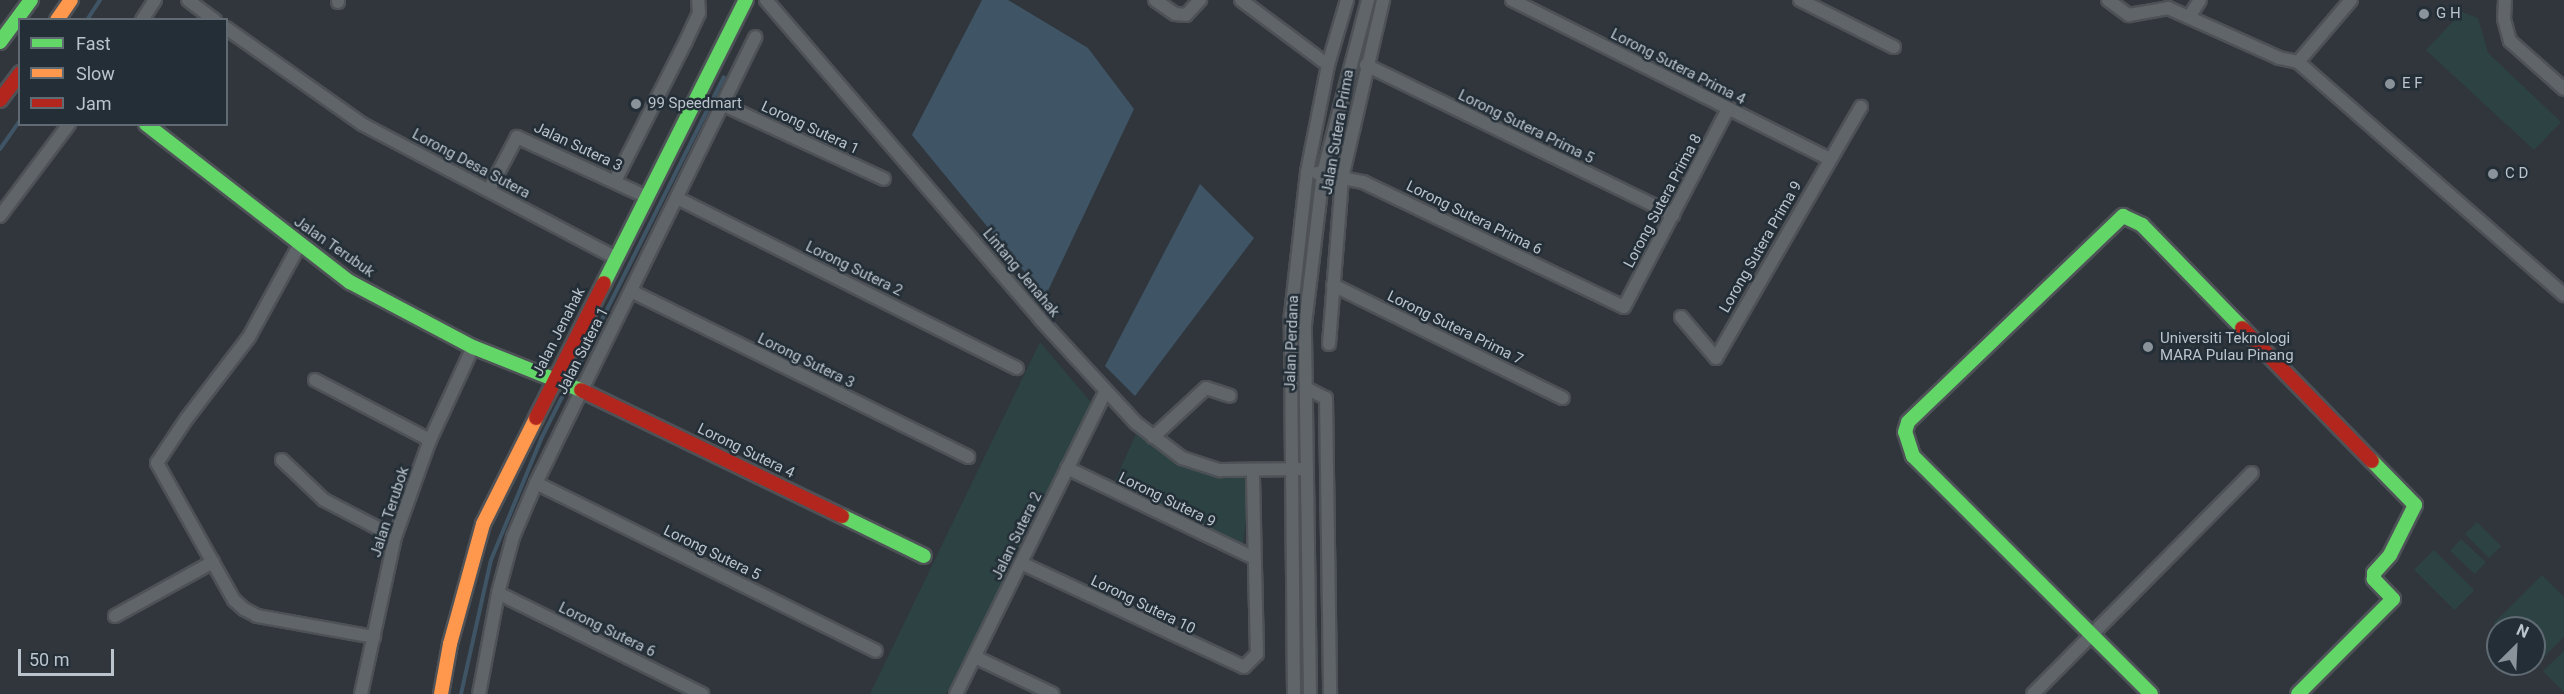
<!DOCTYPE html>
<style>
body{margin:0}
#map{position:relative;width:2564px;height:694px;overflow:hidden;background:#30363c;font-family:Roboto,sans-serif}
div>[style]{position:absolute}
.green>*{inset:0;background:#2d4343;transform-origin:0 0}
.water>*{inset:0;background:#3f5465}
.stream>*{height:4px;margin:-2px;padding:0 2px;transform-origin:2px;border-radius:2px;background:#3f5465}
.roads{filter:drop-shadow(2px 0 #4e5257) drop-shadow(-2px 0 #4e5257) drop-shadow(0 2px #4e5257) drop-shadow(0 -2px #4e5257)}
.street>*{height:12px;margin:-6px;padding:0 6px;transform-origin:6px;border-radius:6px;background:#60656a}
.fast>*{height:14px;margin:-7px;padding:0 7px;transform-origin:7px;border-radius:7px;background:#63d668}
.slow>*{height:14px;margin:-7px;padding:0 7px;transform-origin:7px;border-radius:7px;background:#ff974d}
.jam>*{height:14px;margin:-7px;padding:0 7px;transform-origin:7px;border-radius:7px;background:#b3261e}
.dots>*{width:16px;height:16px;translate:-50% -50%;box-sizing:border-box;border:3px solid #232e37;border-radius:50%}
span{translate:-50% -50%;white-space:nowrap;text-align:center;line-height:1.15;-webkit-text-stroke:5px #232e37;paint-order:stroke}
.poi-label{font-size:15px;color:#bbc4cc}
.left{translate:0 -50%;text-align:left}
.street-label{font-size:15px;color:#bbc4cc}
.legend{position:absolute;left:18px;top:18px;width:210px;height:108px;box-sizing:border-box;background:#232e37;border:2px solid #606a73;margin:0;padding:8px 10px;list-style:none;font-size:18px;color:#bbc4cc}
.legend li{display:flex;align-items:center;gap:12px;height:30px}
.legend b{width:30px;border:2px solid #606a73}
.north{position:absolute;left:2486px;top:616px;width:60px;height:60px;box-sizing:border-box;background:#232e37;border:2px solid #606a73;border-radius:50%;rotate:24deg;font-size:16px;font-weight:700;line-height:24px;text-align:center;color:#bbc4cc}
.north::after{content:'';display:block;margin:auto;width:21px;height:27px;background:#8a929a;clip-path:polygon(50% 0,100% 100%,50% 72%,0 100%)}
.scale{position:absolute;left:18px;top:649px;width:96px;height:27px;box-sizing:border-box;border:3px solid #bbc4cc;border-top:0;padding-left:8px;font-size:18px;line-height:21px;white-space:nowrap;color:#bbc4cc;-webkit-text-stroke:4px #232e37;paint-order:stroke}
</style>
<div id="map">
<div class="green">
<i style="clip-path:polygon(2462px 12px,2478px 18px,2488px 53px,2561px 122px,2534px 150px,2426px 50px)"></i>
<i style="clip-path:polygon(1040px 342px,1094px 406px,946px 694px,870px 694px)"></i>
<i style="clip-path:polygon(1136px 434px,1182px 458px,1253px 471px,1243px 543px,1114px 483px)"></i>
<i style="left:2477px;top:522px;width:34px;height:17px;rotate:45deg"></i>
<i style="left:2461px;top:539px;width:34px;height:16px;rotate:43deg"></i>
<i style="left:2434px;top:550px;width:57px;height:28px;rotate:45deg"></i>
<i style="clip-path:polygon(2542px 575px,2564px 597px,2564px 637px,2536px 665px,2534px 628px,2499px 628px,2494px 623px)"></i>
<i style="clip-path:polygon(2564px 651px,2564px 692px,2543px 671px)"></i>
</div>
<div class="water">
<i style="clip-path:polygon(982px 0,1008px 0,1088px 48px,1134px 109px,1045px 297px,912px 135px)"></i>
<i style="clip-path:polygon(1200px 184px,1254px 238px,1135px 396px,1105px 366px)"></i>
</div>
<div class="stream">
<i style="left:87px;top:20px;width:24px;rotate:-57deg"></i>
<i style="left:0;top:149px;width:35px;rotate:-55deg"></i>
<i style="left:571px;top:381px;width:340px;rotate:-63.3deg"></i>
<i style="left:461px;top:694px;width:137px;rotate:-77.4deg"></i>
<i style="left:491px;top:560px;width:131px;rotate:-67.5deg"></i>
<i style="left:541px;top:439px;width:58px;rotate:-63.4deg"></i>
</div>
<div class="roads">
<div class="street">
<i style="left:188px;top:0;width:34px;rotate:37deg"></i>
<i style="left:766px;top:0;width:421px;rotate:49.3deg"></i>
<i style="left:1040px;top:319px;width:142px;rotate:47.3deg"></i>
<i style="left:1136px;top:423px;width:58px;rotate:37.3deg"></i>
<i style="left:1182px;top:458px;width:40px;rotate:18deg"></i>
<i style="left:1220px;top:470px;width:87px;rotate:-0.7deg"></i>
<i style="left:1155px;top:0;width:24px;rotate:35deg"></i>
<i style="left:1175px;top:14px;width:11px;rotate:5deg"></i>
<i style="left:1186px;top:15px;width:21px;rotate:-47deg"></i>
<i style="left:1241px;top:0;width:109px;rotate:36.8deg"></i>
<i style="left:1512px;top:0;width:355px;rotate:26.6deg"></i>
<i style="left:1800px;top:0;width:105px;rotate:26.6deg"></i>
<i style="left:2108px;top:0;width:26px;rotate:36deg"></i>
<i style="left:2129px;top:15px;width:40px;rotate:-10deg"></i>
<i style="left:2168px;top:8px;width:122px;rotate:24.2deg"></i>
<i style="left:2279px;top:58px;width:19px;rotate:12deg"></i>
<i style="left:2351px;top:0;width:82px;rotate:130.5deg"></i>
<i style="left:2298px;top:62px;width:354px;rotate:41.2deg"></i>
<i style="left:2505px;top:0;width:19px;rotate:93deg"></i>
<i style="left:2504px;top:19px;width:23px;rotate:75deg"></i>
<i style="left:2510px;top:41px;width:72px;rotate:41.6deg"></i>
<i style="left:338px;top:2px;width:2px;rotate:-90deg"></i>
<i style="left:2189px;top:17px;width:20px;rotate:-57deg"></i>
<i style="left:142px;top:20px;width:24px;rotate:-57deg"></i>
<i style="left:226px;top:28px;width:166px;rotate:35.2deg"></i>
<i style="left:362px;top:124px;width:287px;rotate:27.8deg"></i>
<i style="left:1366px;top:65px;width:342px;rotate:26deg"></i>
<i style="left:724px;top:105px;width:176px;rotate:24.8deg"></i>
<i style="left:1317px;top:173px;width:47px;rotate:11.1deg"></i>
<i style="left:1363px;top:182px;width:289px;rotate:25.6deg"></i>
<i style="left:1624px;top:307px;width:224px;rotate:-62.3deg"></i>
<i style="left:615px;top:181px;width:157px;rotate:-63.1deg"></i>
<i style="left:686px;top:41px;width:31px;rotate:-65deg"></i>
<i style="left:699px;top:13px;width:13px;rotate:-94deg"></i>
<i style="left:489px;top:190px;width:60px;rotate:-62.2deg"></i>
<i style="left:517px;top:137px;width:143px;rotate:24.8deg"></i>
<i style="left:677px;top:198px;width:380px;rotate:26.6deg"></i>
<i style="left:0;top:216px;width:115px;rotate:-53.1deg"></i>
<i style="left:300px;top:244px;width:106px;rotate:118.7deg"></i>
<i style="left:249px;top:337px;width:102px;rotate:127.4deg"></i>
<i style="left:187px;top:418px;width:54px;rotate:123.7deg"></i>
<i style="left:157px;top:463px;width:157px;rotate:60.7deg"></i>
<i style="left:234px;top:600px;width:13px;rotate:42deg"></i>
<i style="left:244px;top:609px;width:15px;rotate:28deg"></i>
<i style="left:257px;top:616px;width:119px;rotate:10.2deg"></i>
<i style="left:1333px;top:285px;width:256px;rotate:26.2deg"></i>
<i style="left:631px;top:291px;width:376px;rotate:26.2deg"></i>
<i style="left:1681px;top:317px;width:54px;rotate:49.5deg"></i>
<i style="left:1716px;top:358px;width:290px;rotate:-60deg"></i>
<i style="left:1329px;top:344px;width:167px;rotate:-85.5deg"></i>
<i style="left:1342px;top:178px;width:183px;rotate:-77deg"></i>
<i style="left:315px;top:380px;width:130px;rotate:27.6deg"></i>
<i style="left:1306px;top:388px;width:22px;rotate:27deg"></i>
<i style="left:1326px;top:398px;width:296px;rotate:89.2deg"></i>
<i style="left:1153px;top:437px;width:72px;rotate:-42.8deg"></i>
<i style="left:1206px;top:388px;width:25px;rotate:18deg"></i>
<i style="left:282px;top:460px;width:58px;rotate:43.6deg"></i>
<i style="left:324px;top:500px;width:80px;rotate:27.5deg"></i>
<i style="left:1067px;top:468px;width:208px;rotate:25.7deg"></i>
<i style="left:536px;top:483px;width:379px;rotate:26.3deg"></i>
<i style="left:1021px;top:563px;width:246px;rotate:25deg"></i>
<i style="left:1244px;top:667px;width:18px;rotate:-45deg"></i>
<i style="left:1257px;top:654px;width:183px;rotate:-91.3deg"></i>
<i style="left:498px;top:593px;width:228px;rotate:26.3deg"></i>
<i style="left:115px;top:616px;width:112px;rotate:-28.9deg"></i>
<i style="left:975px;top:657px;width:86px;rotate:25.4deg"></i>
<i style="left:361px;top:694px;width:161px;rotate:-77.8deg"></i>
<i style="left:395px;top:537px;width:103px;rotate:-70.2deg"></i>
<i style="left:430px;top:440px;width:102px;rotate:-65.2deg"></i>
<i style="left:479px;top:694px;width:103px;rotate:-79.3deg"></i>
<i style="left:498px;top:593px;width:58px;rotate:-75deg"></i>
<i style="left:513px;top:537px;width:59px;rotate:-66.9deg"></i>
<i style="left:536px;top:483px;width:497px;rotate:-63.8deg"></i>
<i style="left:956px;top:694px;width:337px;rotate:-63.7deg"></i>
<i style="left:1294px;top:694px;width:379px;rotate:-90.5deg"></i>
<i style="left:1291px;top:315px;width:144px;rotate:-83.6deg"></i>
<i style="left:1307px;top:172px;width:109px;rotate:-78.9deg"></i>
<i style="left:1328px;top:65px;width:68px;rotate:-73.7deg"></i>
<i style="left:1310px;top:694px;width:370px;rotate:-90.8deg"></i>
<i style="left:1305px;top:324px;width:152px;rotate:-83.2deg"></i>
<i style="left:1323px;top:173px;width:179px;rotate:-75.4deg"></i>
<i style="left:2033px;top:694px;width:311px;rotate:-45.3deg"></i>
</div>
<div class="fast">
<i style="left:0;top:42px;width:52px;rotate:-53.6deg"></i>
<i style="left:146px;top:124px;width:258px;rotate:37.8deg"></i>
<i style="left:350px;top:282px;width:139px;rotate:27.9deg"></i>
<i style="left:473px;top:347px;width:116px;rotate:21.7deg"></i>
<i style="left:604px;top:283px;width:317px;rotate:-63.4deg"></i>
<i style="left:842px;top:516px;width:91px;rotate:26deg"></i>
<i style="left:2151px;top:694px;width:337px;rotate:-135deg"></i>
<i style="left:1913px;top:456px;width:25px;rotate:-108deg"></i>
<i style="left:1905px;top:432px;width:10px;rotate:-73deg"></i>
<i style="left:1908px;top:422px;width:298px;rotate:-43.8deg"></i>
<i style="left:2123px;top:216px;width:21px;rotate:25deg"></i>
<i style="left:2142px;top:225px;width:144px;rotate:45.8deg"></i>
<i style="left:2298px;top:694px;width:134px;rotate:-45deg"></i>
<i style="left:2393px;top:599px;width:28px;rotate:-134deg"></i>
<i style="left:2374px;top:579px;width:6px;rotate:-90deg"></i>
<i style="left:2374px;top:573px;width:24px;rotate:-48deg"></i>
<i style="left:2390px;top:555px;width:56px;rotate:-63.4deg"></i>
<i style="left:2415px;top:505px;width:62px;rotate:-134.3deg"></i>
</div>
<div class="slow">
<i style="left:57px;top:20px;width:24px;rotate:-55deg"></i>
<i style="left:441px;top:694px;width:51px;rotate:-79.8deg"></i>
<i style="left:450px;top:644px;width:124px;rotate:-74.6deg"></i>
<i style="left:483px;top:524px;width:119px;rotate:-63.4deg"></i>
</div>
<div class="jam">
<i style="left:0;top:100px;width:34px;rotate:-53deg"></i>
<i style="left:2242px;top:328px;width:186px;rotate:45.7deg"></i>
<i style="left:581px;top:390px;width:290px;rotate:25.8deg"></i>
<i style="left:536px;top:418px;width:151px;rotate:-63.3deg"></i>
</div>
</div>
<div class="dots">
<i style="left:2424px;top:14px;background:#8a929a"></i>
<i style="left:2390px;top:84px;background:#8a929a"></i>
<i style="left:636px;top:104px;background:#8a929a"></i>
<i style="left:2493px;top:174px;background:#8a929a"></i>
<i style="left:2148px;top:347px;background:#8a929a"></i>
</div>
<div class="poi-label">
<span class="left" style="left:2436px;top:14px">G H</span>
<span class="left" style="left:2402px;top:84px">E F</span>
<span class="left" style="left:648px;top:104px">99 Speedmart</span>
<span class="left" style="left:2505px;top:174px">C D</span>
<span class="left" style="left:2160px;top:347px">Universiti Teknologi<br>MARA Pulau Pinang</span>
</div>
<div class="street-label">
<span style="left:1678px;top:67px;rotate:27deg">Lorong Sutera Prima 4</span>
<span style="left:1526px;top:127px;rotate:26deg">Lorong Sutera Prima 5</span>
<span style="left:810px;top:128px;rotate:25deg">Lorong Sutera 1</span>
<span style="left:1338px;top:132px;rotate:-80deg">Jalan Sutera Prima</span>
<span style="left:578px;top:147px;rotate:25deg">Jalan Sutera 3</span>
<span style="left:471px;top:164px;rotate:28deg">Lorong Desa Sutera</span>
<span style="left:1663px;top:201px;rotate:-62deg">Lorong Sutera Prima 8</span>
<span style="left:1474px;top:218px;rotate:26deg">Lorong Sutera Prima 6</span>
<span style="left:334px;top:247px;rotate:35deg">Jalan Terubuk</span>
<span style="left:1761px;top:247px;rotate:-60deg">Lorong Sutera Prima 9</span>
<span style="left:854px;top:269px;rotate:26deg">Lorong Sutera 2</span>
<span style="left:1021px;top:273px;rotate:50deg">Lintang Jenahak</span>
<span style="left:1455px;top:328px;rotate:26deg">Lorong Sutera Prima 7</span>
<span style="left:559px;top:332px;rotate:-63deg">Jalan Jenahak</span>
<span style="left:1292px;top:343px;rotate:-88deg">Jalan Perdana</span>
<span style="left:583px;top:351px;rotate:-63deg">Jalan Sutera 1</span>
<span style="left:806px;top:361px;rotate:26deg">Lorong Sutera 3</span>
<span style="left:746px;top:451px;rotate:26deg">Lorong Sutera 4</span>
<span style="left:1167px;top:500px;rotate:26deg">Lorong Sutera 9</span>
<span style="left:390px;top:512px;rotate:-72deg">Jalan Terubok</span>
<span style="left:1017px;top:536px;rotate:-64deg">Jalan Sutera 2</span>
<span style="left:712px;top:553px;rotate:26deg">Lorong Sutera 5</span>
<span style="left:1143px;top:605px;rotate:26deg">Lorong Sutera 10</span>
<span style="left:607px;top:630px;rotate:26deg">Lorong Sutera 6</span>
</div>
<ul class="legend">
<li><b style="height:8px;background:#63d668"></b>Fast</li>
<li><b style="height:8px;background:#ff974d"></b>Slow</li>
<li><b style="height:8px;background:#b3261e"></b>Jam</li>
</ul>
<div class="north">N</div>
<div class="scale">50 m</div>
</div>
